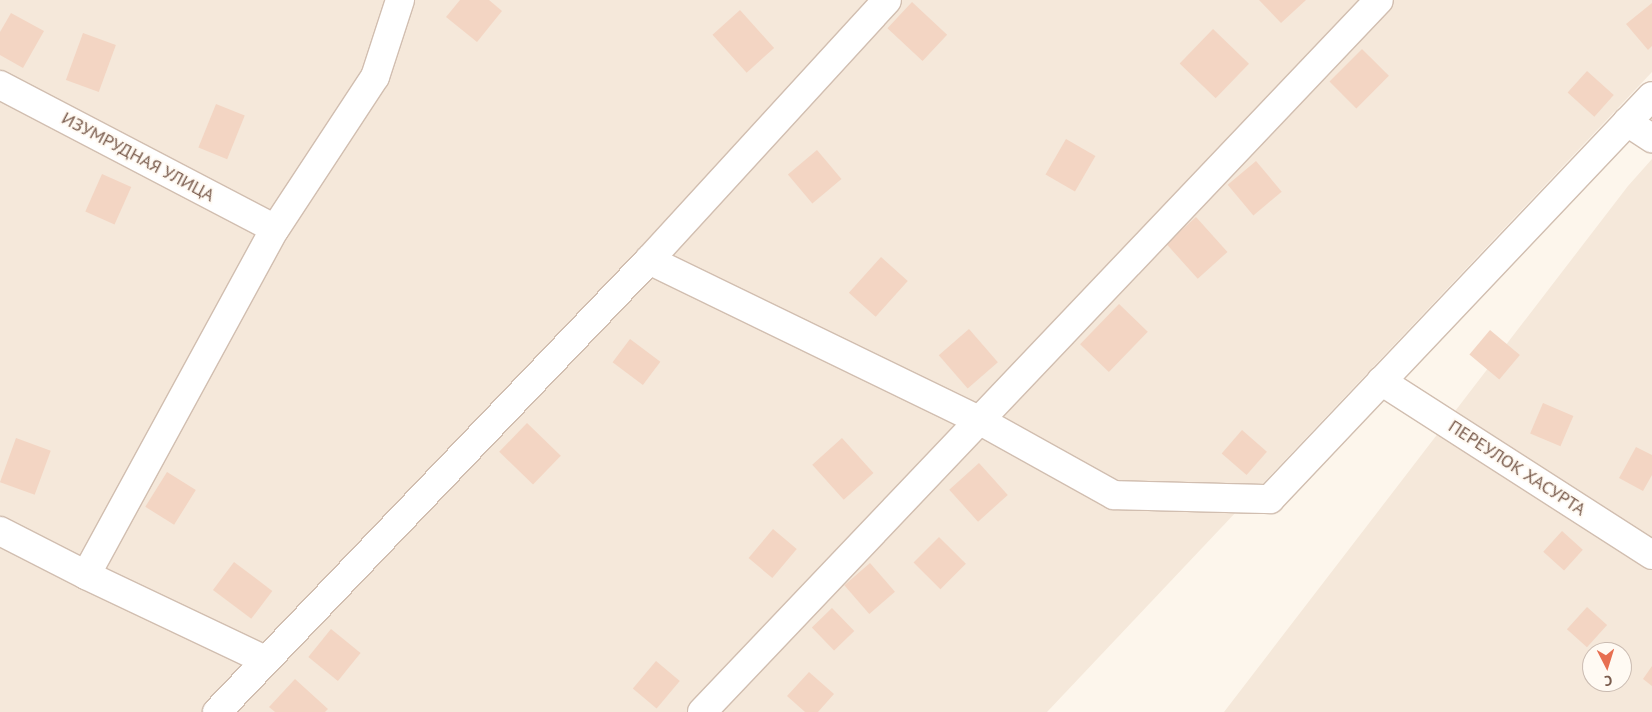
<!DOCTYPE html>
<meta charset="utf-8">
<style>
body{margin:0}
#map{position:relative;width:1652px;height:712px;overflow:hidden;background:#fdf6ec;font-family:"PT Sans",sans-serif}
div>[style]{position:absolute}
.residential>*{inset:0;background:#f5e8da}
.building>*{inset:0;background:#f3d5c3;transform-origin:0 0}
.roads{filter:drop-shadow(1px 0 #d1beb0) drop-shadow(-1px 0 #d1beb0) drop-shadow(0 1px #d1beb0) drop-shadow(0 -1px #d1beb0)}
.minor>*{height:28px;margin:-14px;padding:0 14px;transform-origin:14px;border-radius:14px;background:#fff}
span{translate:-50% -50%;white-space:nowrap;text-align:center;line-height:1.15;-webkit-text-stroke:4px #fffaf3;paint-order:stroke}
.street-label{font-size:18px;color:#7a5c4d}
.north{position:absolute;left:1582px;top:642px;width:50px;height:50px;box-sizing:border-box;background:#fffaf3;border:1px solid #cabbb1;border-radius:50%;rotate:175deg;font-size:14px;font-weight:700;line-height:20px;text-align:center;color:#7a5c4d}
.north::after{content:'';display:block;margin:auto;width:18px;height:22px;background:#e76f51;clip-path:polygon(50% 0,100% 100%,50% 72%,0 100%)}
</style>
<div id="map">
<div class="residential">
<i style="clip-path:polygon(0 0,1652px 0,1652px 72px,1047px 712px,0 712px)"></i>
<i style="clip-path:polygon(evenodd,1652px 159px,1652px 712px,1224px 712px,1628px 186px,1652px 159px,1592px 652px,1622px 652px,1622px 682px,1592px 682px,1592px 652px)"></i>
</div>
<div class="building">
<i style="clip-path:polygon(460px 0,489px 0,502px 11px,477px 42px,446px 17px)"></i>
<i style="clip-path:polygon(1259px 0,1306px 0,1281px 23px)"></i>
<i style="left:912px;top:2px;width:48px;height:36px;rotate:43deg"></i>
<i style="clip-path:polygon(1652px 3px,1652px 46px,1648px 50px,1626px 24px)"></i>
<i style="left:740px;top:10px;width:51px;height:37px;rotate:48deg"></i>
<i style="clip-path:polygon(11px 13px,44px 31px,23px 68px,0 55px,0 32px)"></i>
<i style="left:1213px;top:29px;width:50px;height:48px;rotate:44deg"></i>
<i style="left:83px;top:33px;width:35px;height:50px;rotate:20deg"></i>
<i style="left:1362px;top:49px;width:38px;height:46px;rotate:45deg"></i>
<i style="left:1587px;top:71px;width:36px;height:29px;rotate:42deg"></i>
<i style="left:216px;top:104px;width:31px;height:47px;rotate:22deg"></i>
<i style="left:1066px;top:139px;width:34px;height:41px;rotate:30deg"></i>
<i style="left:817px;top:150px;width:38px;height:38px;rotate:50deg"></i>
<i style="left:1256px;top:161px;width:40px;height:37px;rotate:50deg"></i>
<i style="left:102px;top:174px;width:32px;height:41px;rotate:24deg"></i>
<i style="left:1196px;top:217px;width:47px;height:40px;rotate:48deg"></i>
<i style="left:881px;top:257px;width:36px;height:48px;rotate:42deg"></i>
<i style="left:1119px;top:304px;width:40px;height:56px;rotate:44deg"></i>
<i style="left:969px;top:329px;width:44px;height:40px;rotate:49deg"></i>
<i style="left:1490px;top:330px;width:39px;height:32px;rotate:40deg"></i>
<i style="left:630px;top:339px;width:38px;height:29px;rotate:37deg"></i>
<i style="left:1543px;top:403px;width:33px;height:33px;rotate:23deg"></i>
<i style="left:527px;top:423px;width:47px;height:40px;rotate:44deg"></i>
<i style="left:1242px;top:430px;width:33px;height:31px;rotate:41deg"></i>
<i style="left:16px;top:438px;width:37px;height:47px;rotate:20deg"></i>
<i style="left:842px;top:438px;width:47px;height:40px;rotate:48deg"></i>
<i style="clip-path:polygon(1636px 447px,1652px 455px,1652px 475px,1643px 491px,1619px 478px)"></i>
<i style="left:979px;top:463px;width:43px;height:40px;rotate:48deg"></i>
<i style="left:167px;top:472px;width:34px;height:41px;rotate:32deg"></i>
<i style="left:773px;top:529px;width:31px;height:38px;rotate:40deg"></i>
<i style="left:1562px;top:531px;width:28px;height:28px;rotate:42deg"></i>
<i style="left:939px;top:537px;width:38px;height:36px;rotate:45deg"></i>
<i style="left:234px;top:562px;width:48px;height:35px;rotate:37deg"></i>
<i style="left:870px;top:563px;width:38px;height:34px;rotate:49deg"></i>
<i style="left:1587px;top:607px;width:27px;height:30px;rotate:42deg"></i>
<i style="left:832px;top:608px;width:32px;height:28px;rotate:46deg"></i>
<i style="left:331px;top:629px;width:38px;height:36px;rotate:39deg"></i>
<i style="left:656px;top:661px;width:31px;height:36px;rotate:40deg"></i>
<i style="clip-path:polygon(1652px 666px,1652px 686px,1643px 679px)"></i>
<i style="clip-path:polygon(809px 672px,834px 694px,818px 712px,805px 712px,787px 696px)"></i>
<i style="clip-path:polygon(295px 679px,328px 709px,325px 712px,275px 712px,269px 707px)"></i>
</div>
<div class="roads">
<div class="minor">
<i style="left:0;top:85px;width:310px;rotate:27.6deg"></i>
<i style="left:1627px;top:122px;width:30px;rotate:33deg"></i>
<i style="left:649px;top:260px;width:367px;rotate:25.9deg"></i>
<i style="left:979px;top:420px;width:154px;rotate:29.1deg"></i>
<i style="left:1114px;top:495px;width:156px;rotate:1.5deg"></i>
<i style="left:1270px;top:499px;width:555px;rotate:-46.53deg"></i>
<i style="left:1381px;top:381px;width:322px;rotate:32.7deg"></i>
<i style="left:0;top:531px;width:97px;rotate:27.1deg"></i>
<i style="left:86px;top:575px;width:198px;rotate:25.4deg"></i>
<i style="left:86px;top:575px;width:394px;rotate:-61.4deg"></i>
<i style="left:275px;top:229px;width:182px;rotate:-56.7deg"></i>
<i style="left:375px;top:77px;width:81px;rotate:-72deg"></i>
<i style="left:217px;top:712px;width:625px;rotate:-46.3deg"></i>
<i style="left:649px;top:260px;width:352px;rotate:-47.5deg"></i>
<i style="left:702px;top:712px;width:982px;rotate:-46.44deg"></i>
</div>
</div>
<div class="street-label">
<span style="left:138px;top:157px;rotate:28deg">ИЗУМРУДНАЯ УЛИЦА</span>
<span style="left:1517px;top:468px;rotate:33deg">ПЕРЕУЛОК ХАСУРТА</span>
</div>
<div class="north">С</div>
</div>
